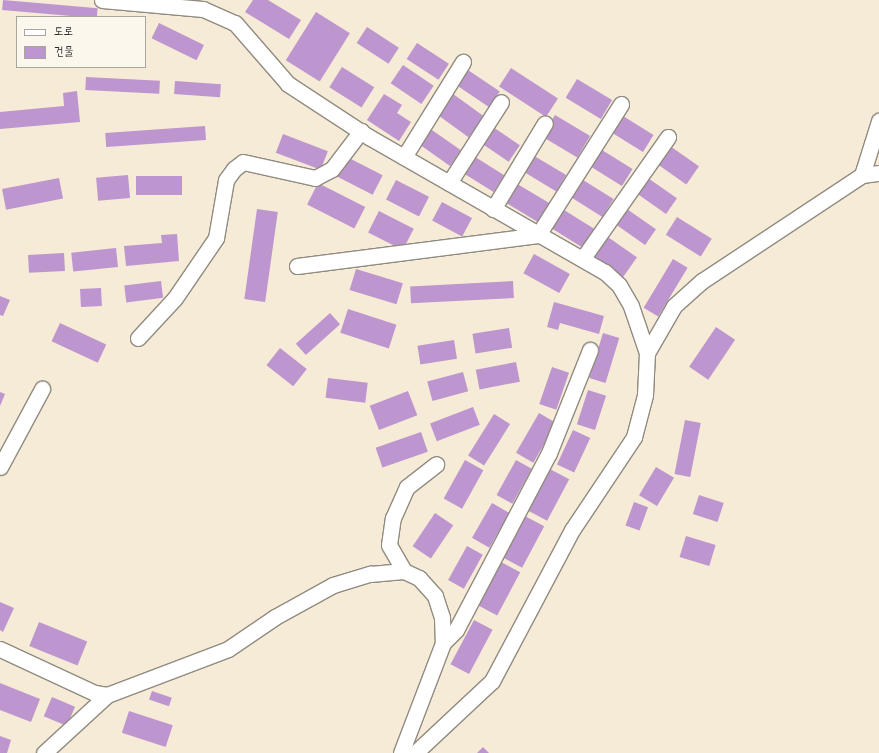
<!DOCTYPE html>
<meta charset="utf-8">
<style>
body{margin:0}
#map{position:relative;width:879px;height:753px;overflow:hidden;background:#f6ebd6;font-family:"Gochi Hand","Poor Story",sans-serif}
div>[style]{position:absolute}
.building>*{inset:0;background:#bd95cf;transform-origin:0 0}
.roads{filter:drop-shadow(1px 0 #908b80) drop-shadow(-1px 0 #908b80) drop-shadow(0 1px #908b80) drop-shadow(0 -1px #908b80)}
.street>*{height:15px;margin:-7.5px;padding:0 7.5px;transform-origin:7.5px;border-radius:7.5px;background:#fff}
span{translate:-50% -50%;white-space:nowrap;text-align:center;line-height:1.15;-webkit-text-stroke:4px #fbf7ec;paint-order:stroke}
.legend{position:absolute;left:16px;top:16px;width:130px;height:52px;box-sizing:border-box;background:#fbf7ec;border:1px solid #a8a59f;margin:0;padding:5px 7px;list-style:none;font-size:12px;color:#2b2b2b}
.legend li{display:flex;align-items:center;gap:8px;height:20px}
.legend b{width:20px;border:1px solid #a8a59f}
</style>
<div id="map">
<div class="building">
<i style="left:3px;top:0;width:95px;height:10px;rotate:5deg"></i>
<i style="clip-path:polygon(253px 0,268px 0,301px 20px,289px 39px,245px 12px)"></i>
<i style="left:316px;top:12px;width:40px;height:57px;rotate:32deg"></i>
<i style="left:159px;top:23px;width:50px;height:17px;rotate:26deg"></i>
<i style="left:367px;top:27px;width:38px;height:19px;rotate:33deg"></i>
<i style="left:417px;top:43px;width:38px;height:19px;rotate:33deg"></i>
<i style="left:403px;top:65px;width:37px;height:22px;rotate:34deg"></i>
<i style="left:342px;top:67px;width:38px;height:24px;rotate:32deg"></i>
<i style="left:465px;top:68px;width:42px;height:19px;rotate:34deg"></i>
<i style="left:511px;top:68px;width:56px;height:22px;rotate:33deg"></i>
<i style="left:86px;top:77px;width:74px;height:13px;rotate:3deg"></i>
<i style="left:577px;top:79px;width:41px;height:22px;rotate:31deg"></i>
<i style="left:175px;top:81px;width:46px;height:13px;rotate:4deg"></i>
<i style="clip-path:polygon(77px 91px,80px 122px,0 129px,0 112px,64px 106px,63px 93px)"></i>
<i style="left:449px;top:91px;width:43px;height:26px;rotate:36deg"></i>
<i style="clip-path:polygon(384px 94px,402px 105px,397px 113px,411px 122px,399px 141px,367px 120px)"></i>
<i style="left:555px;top:115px;width:41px;height:25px;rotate:31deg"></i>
<i style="left:623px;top:116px;width:36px;height:20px;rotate:32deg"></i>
<i style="left:490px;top:125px;width:36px;height:20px;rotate:34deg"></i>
<i style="left:205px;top:126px;width:14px;height:100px;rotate:86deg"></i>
<i style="left:429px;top:128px;width:39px;height:19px;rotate:35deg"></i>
<i style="left:283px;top:134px;width:48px;height:20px;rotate:21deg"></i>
<i style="left:667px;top:144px;width:39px;height:22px;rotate:35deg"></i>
<i style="left:602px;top:150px;width:36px;height:20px;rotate:32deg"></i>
<i style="left:531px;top:154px;width:41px;height:19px;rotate:31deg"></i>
<i style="left:472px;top:155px;width:38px;height:20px;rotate:32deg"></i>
<i style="left:347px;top:157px;width:40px;height:22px;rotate:27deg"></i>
<i style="left:128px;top:175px;width:23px;height:32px;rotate:85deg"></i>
<i style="left:182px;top:176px;width:19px;height:46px;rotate:90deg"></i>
<i style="left:645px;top:176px;width:39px;height:19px;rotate:35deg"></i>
<i style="left:59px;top:178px;width:21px;height:58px;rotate:79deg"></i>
<i style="left:396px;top:180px;width:37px;height:22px;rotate:27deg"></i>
<i style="left:583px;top:180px;width:36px;height:21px;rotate:32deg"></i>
<i style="left:514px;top:182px;width:41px;height:22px;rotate:31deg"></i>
<i style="left:318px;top:183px;width:53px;height:24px;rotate:27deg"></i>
<i style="left:442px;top:202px;width:34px;height:21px;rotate:28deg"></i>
<i style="left:624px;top:207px;width:39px;height:19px;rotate:35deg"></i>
<i style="left:257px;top:209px;width:21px;height:91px;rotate:8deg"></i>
<i style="left:564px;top:210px;width:36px;height:22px;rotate:32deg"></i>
<i style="left:379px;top:211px;width:39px;height:24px;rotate:27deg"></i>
<i style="left:677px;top:217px;width:41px;height:21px;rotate:32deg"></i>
<i style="clip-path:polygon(177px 234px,179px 261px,126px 266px,124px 246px,162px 243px,161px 235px)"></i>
<i style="left:605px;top:235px;width:39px;height:24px;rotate:35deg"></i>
<i style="left:116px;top:248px;width:19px;height:45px;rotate:84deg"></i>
<i style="left:64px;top:253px;width:18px;height:36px;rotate:87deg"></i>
<i style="left:534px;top:254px;width:41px;height:22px;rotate:29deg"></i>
<i style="left:673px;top:259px;width:17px;height:57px;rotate:31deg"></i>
<i style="left:356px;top:269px;width:49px;height:22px;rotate:17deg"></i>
<i style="left:161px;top:281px;width:17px;height:37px;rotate:83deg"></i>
<i style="left:513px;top:281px;width:17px;height:103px;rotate:87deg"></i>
<i style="left:101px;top:288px;width:18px;height:21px;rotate:87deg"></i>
<i style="clip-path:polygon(0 296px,10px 300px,3px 316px,0 315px)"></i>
<i style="clip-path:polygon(554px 302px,604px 316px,599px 334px,560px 323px,558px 330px,547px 327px)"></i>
<i style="left:348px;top:309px;width:51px;height:25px;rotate:18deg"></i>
<i style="left:330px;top:313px;width:15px;height:46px;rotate:48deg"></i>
<i style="left:60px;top:323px;width:51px;height:20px;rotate:25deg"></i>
<i style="left:716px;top:327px;width:23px;height:48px;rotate:34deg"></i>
<i style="left:509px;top:328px;width:20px;height:37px;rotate:81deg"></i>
<i style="left:603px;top:333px;width:17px;height:47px;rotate:17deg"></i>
<i style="left:454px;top:340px;width:19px;height:37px;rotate:81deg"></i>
<i style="left:280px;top:348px;width:34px;height:22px;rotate:38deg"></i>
<i style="left:516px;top:362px;width:20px;height:41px;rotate:79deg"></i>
<i style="left:552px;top:367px;width:18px;height:39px;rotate:19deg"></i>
<i style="left:463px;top:372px;width:20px;height:37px;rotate:75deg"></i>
<i style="left:328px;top:378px;width:40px;height:20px;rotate:7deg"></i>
<i style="left:588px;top:390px;width:19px;height:36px;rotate:18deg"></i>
<i style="left:408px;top:391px;width:26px;height:41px;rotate:69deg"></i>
<i style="clip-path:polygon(0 392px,5px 394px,0 406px)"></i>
<i style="left:473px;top:407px;width:19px;height:46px;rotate:69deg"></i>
<i style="left:539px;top:413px;width:20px;height:46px;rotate:30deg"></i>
<i style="left:494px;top:414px;width:19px;height:49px;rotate:32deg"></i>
<i style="left:685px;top:420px;width:16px;height:55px;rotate:11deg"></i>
<i style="left:573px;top:430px;width:19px;height:38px;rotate:25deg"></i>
<i style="left:421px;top:432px;width:21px;height:48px;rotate:71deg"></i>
<i style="left:465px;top:460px;width:21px;height:44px;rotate:29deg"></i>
<i style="left:516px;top:460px;width:18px;height:40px;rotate:29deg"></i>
<i style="left:656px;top:467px;width:21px;height:33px;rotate:31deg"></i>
<i style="left:548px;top:468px;width:24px;height:47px;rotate:28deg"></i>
<i style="left:699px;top:495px;width:26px;height:20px;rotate:18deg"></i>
<i style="left:634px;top:502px;width:15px;height:25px;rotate:20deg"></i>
<i style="left:492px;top:503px;width:20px;height:40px;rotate:30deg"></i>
<i style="left:435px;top:513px;width:22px;height:40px;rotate:34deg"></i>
<i style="left:523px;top:515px;width:24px;height:47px;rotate:28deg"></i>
<i style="left:686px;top:536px;width:31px;height:22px;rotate:17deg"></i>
<i style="left:467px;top:546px;width:18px;height:39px;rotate:29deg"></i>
<i style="left:499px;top:561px;width:24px;height:49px;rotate:28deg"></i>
<i style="clip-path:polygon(0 602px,14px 608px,3px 632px,0 630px)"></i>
<i style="left:474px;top:620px;width:21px;height:50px;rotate:28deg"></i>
<i style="left:39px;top:622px;width:52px;height:26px;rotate:22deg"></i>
<i style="clip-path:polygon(0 683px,40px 699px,31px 722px,0 710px)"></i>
<i style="left:152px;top:691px;width:21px;height:9px;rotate:19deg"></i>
<i style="left:52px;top:697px;width:25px;height:21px;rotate:23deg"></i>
<i style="left:129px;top:711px;width:46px;height:23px;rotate:18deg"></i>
<i style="clip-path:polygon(0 736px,11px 740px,7px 753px,0 753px)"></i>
<i style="clip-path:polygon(483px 747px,489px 753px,477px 753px)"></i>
</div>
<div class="roads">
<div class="street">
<i style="left:102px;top:0;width:101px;rotate:5.1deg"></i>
<i style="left:203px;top:9px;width:35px;rotate:24deg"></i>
<i style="left:235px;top:23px;width:81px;rotate:49deg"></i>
<i style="left:288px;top:84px;width:97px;rotate:33.2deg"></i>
<i style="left:369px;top:137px;width:272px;rotate:29.8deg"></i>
<i style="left:605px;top:272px;width:19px;rotate:43deg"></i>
<i style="left:619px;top:285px;width:24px;rotate:60deg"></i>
<i style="left:631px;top:306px;width:50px;rotate:71.2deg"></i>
<i style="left:404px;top:157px;width:112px;rotate:-58.2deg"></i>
<i style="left:862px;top:175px;width:57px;rotate:-72.5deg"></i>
<i style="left:449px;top:183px;width:96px;rotate:-57.3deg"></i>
<i style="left:493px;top:209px;width:100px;rotate:-58.8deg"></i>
<i style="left:583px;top:258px;width:148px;rotate:-54.9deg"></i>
<i style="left:297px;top:266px;width:243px;rotate:-7.3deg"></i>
<i style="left:538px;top:235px;width:155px;rotate:-57.6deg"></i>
<i style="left:138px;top:338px;width:54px;rotate:-47.2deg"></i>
<i style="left:175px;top:298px;width:73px;rotate:-55.7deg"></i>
<i style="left:216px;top:238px;width:59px;rotate:-80.2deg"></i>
<i style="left:226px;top:180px;width:14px;rotate:-54deg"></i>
<i style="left:234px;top:169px;width:11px;rotate:-38deg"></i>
<i style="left:243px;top:162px;width:74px;rotate:12.5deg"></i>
<i style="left:315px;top:178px;width:19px;rotate:-28deg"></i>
<i style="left:332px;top:169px;width:48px;rotate:-52.7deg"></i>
<i style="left:0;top:467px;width:89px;rotate:-61.7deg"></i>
<i style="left:404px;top:571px;width:30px;rotate:-120deg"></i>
<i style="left:389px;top:545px;width:27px;rotate:-82deg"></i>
<i style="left:393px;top:518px;width:34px;rotate:-66deg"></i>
<i style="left:407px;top:487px;width:37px;rotate:-38deg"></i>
<i style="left:443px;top:643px;width:18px;rotate:-45deg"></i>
<i style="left:456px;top:630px;width:200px;rotate:-62.3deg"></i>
<i style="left:549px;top:453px;width:111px;rotate:-68.3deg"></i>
<i style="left:0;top:649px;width:105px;rotate:24.9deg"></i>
<i style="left:95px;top:693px;width:12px;rotate:9deg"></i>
<i style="left:107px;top:695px;width:129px;rotate:-20.8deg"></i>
<i style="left:228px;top:649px;width:57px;rotate:-34.2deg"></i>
<i style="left:275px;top:617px;width:66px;rotate:-28.9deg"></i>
<i style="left:333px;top:585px;width:39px;rotate:-17deg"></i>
<i style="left:370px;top:574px;width:34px;rotate:-5deg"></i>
<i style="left:404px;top:571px;width:17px;rotate:25deg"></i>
<i style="left:419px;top:578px;width:24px;rotate:48deg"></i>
<i style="left:435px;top:596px;width:22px;rotate:72deg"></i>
<i style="left:442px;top:617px;width:26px;rotate:88deg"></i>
<i style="left:443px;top:643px;width:118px;rotate:110.9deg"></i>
<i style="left:44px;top:753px;width:86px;rotate:-42.6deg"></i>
<i style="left:415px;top:753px;width:105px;rotate:-43.1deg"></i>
<i style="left:492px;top:681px;width:171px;rotate:-62.1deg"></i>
<i style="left:572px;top:530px;width:112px;rotate:-56.3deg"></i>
<i style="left:634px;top:437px;width:43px;rotate:-75.3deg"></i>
<i style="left:645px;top:395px;width:42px;rotate:-87.3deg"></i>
<i style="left:647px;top:353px;width:54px;rotate:-60.1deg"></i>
<i style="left:674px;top:306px;width:38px;rotate:-42deg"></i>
<i style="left:702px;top:281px;width:192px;rotate:-33.5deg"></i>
<i style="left:862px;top:175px;width:17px;rotate:-7deg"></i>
</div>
</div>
<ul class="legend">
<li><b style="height:5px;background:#fff"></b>도로</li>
<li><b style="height:11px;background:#bd95cf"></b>건물</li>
</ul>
</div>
